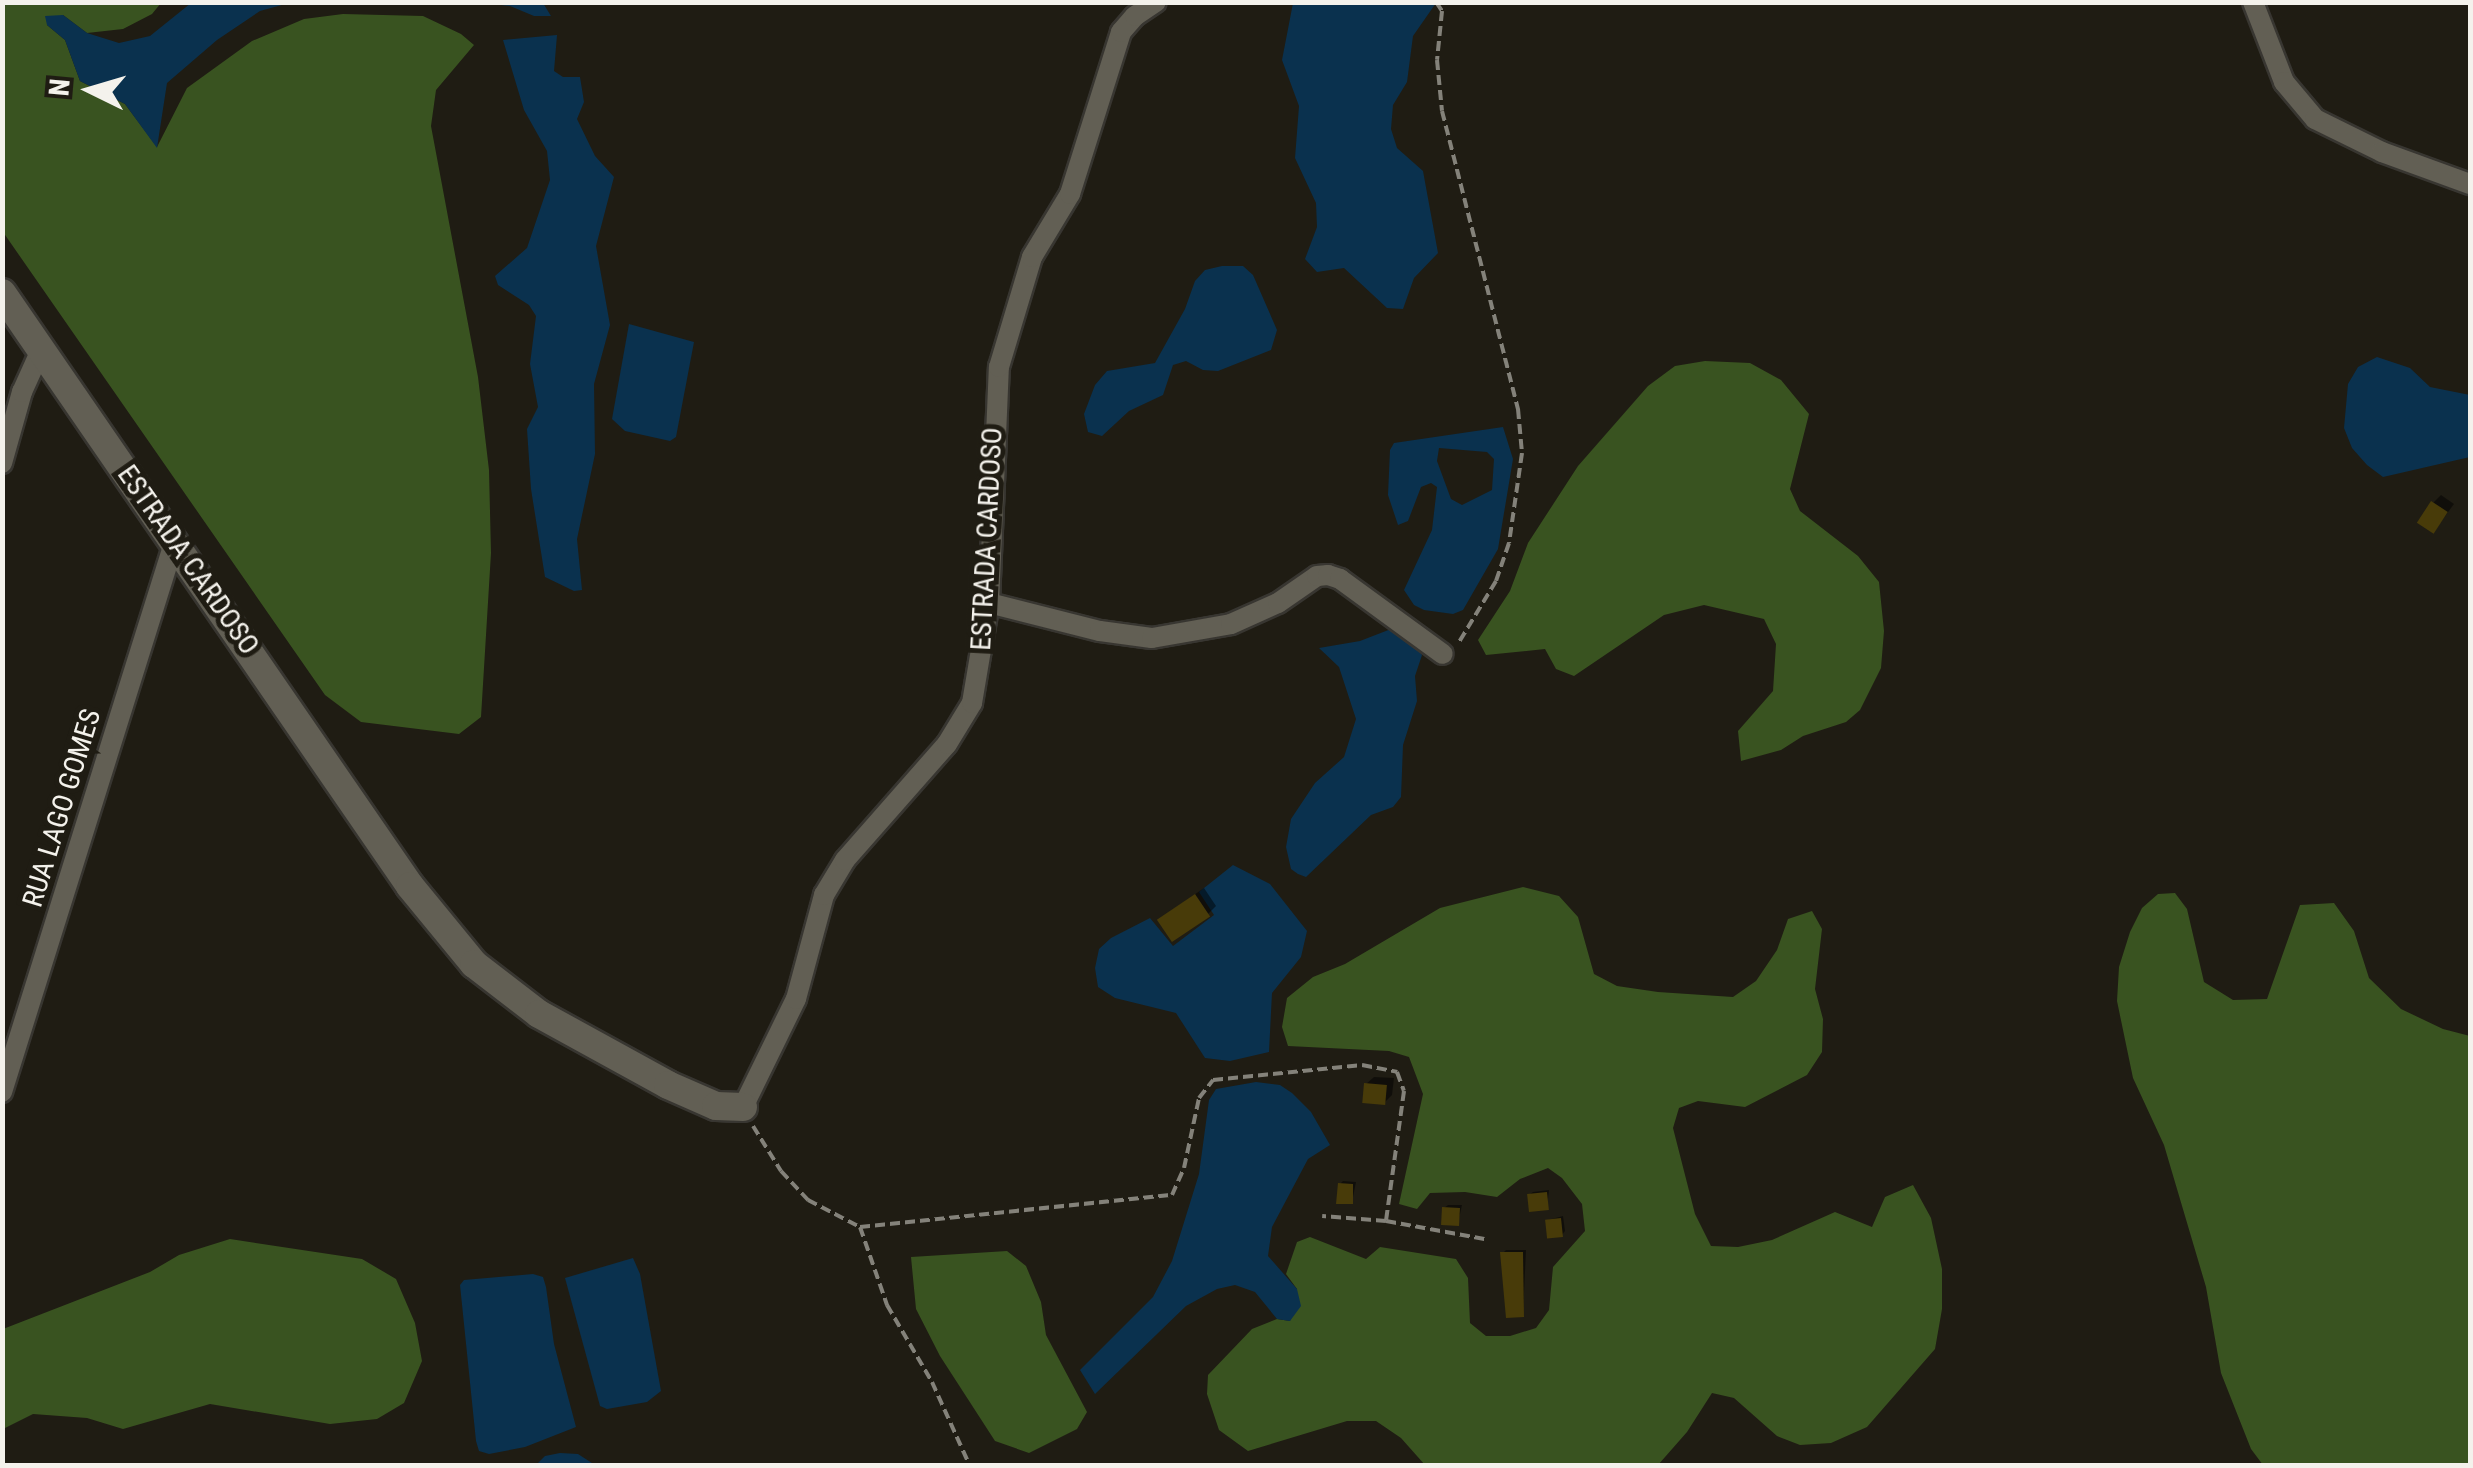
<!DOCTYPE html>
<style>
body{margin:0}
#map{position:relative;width:2473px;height:1468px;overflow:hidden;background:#1f1c13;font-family:"Roboto Condensed",sans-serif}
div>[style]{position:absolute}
.forest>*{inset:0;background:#395320}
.water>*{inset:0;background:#0a314e}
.shadow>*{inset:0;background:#0007}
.building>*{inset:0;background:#483b09;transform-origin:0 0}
.path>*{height:4px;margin-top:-2px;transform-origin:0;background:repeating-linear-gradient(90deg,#84827a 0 10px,transparent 0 15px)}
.roads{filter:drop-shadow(2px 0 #383631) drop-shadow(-2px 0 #383631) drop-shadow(0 2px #383631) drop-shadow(0 -2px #383631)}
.minor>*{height:20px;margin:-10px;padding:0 10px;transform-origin:10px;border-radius:10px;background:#625f54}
.tertiary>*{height:28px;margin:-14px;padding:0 14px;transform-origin:14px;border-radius:14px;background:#625f54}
span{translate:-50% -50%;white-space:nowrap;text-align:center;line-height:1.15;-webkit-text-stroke:10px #1f1c13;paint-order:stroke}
.street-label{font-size:28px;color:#f4f2ec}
.frame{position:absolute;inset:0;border:5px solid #f4f2ec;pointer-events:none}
.north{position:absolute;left:40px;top:40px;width:100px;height:100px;-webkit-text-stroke:8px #1f1c13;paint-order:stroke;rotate:275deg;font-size:28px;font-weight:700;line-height:40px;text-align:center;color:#f4f2ec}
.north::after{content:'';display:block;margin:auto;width:35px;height:45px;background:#f4f2ec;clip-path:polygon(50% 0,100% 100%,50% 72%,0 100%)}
</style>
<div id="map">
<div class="forest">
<i style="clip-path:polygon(3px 3px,161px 3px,152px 14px,123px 29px,87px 33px,63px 15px,47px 25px,65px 40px,80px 81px,125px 104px,157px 147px,187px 88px,252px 41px,304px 19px,343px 14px,423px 16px,461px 34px,474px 45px,436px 90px,431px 126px,478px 377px,489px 470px,491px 553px,481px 717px,459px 734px,361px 722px,325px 695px,3px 232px)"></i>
<i style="clip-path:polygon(1705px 361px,1750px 363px,1781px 380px,1809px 414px,1790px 489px,1800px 511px,1858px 556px,1879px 582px,1884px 631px,1881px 668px,1860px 710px,1846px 722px,1803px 736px,1781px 750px,1741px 761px,1738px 731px,1773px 691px,1776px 644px,1764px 619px,1704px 605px,1664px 615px,1574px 676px,1556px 669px,1545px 649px,1486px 655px,1478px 640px,1510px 591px,1528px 543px,1578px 466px,1648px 386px,1675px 366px)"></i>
<i style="clip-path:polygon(1523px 887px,1559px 896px,1578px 917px,1594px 974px,1617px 986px,1658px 992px,1733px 997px,1756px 981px,1777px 950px,1788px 919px,1812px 911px,1822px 929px,1815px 989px,1823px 1019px,1822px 1052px,1807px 1075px,1745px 1107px,1698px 1101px,1679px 1108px,1673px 1128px,1695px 1214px,1711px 1246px,1738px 1247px,1772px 1240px,1835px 1212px,1872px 1227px,1885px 1197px,1913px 1185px,1931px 1218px,1942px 1269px,1942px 1309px,1935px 1349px,1867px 1427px,1831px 1443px,1800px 1445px,1777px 1436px,1734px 1398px,1712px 1393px,1687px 1432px,1658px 1465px,1425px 1465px,1401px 1438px,1376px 1421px,1347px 1421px,1248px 1451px,1219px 1430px,1207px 1394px,1208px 1375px,1252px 1329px,1277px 1319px,1290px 1321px,1297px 1289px,1286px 1274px,1297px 1242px,1310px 1237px,1366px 1259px,1380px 1247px,1456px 1259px,1468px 1278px,1470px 1323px,1486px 1336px,1510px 1336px,1536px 1328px,1549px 1310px,1553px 1267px,1585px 1231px,1582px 1204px,1562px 1178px,1548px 1168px,1520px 1179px,1497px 1197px,1465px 1192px,1430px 1193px,1417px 1209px,1399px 1204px,1423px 1094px,1409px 1057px,1389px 1051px,1288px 1046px,1282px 1027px,1287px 998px,1313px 977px,1345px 964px,1440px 908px)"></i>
<i style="clip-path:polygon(2175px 893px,2187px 909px,2204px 982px,2233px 1000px,2267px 999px,2300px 905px,2334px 903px,2354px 931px,2369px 978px,2401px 1009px,2443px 1029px,2470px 1036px,2470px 1465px,2263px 1465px,2251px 1449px,2221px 1373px,2206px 1287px,2164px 1145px,2133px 1078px,2117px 1001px,2119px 967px,2130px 932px,2142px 908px,2158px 894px)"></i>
<i style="clip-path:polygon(230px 1239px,362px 1259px,396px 1279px,415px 1323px,422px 1361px,404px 1403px,377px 1419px,330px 1424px,210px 1404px,123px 1429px,87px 1418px,33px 1414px,3px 1429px,3px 1329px,150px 1272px,179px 1255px)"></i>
<i style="clip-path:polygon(1007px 1251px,1026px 1266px,1041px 1302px,1046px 1335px,1087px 1412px,1077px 1429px,1029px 1453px,995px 1441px,940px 1356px,916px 1309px,911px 1257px)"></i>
</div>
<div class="water">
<i style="clip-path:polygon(191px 3px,289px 3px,260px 11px,217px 40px,167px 83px,157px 148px,125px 104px,80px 81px,65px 40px,47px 25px,45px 16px,63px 15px,87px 33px,119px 43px,150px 36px)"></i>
<i style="clip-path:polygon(483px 3px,543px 3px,551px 16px,534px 16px,510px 6px)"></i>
<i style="clip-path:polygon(1293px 3px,1436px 3px,1413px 36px,1407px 82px,1393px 105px,1391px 129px,1397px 148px,1423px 171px,1438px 253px,1414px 278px,1403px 309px,1387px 308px,1344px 268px,1317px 272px,1305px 259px,1317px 227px,1316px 203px,1295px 158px,1299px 106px,1282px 60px)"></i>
<i style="clip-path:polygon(557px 35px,554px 71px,563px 77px,580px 77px,584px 102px,577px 119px,595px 156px,614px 177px,596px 246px,610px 325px,594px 384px,595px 454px,577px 539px,582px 590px,574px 591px,545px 577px,531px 489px,527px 429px,538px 407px,530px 364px,536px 316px,529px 305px,498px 285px,495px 276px,527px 248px,550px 180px,547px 151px,524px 110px,503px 40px)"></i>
<i style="clip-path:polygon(1222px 266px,1243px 266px,1253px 275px,1277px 330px,1271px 350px,1218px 371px,1203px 370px,1186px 361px,1173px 365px,1163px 395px,1129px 411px,1102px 436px,1088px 432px,1084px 414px,1095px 385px,1107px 371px,1155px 363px,1185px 309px,1195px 281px,1205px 270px)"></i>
<i style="clip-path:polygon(629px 324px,694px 342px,676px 437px,670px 441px,625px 431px,612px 419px)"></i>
<i style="clip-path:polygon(2377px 357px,2410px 368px,2430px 387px,2470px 395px,2470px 457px,2383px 477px,2367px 465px,2352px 448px,2344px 428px,2348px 384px,2358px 367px)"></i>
<i style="clip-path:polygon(evenodd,1503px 427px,1513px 459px,1498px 549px,1463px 610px,1453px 614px,1424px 610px,1414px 605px,1404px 590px,1432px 530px,1437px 487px,1431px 483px,1421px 487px,1408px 521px,1398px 525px,1388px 495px,1390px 450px,1394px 443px,1503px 427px,1439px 448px,1487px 452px,1494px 459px,1492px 490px,1462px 505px,1451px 499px,1437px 461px,1439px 448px)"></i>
<i style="clip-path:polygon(1391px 629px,1415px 644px,1422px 655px,1415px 676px,1417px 701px,1403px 745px,1401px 797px,1393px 807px,1371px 815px,1306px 877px,1298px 874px,1291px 869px,1286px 847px,1291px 819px,1315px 783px,1344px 757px,1356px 719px,1339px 667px,1319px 648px,1360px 641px)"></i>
<i style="clip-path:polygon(1233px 865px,1270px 884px,1307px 931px,1301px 957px,1272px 993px,1269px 1052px,1230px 1061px,1205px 1058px,1176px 1013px,1115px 998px,1098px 987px,1095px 968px,1099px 949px,1111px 938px,1150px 918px,1173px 946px,1214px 915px,1199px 892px)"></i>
<i style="clip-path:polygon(1256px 1082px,1280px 1085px,1292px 1093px,1311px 1112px,1330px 1145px,1308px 1159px,1272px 1227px,1268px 1256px,1297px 1289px,1301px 1306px,1290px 1321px,1277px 1319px,1255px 1292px,1235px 1285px,1217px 1289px,1186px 1306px,1095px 1394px,1080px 1370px,1153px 1297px,1172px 1261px,1199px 1174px,1209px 1100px,1216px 1089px)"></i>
<i style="clip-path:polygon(633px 1258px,640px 1274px,661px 1391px,647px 1402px,607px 1409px,600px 1406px,565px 1278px)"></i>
<i style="clip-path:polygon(533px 1274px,543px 1277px,546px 1287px,554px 1344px,576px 1427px,525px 1447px,489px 1454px,479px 1451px,476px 1441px,460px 1285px,464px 1280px)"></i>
<i style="clip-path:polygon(560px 1453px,578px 1454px,595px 1465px,536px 1465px,545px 1456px)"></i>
</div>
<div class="shadow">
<i style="clip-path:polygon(2441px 495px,2454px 504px,2434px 531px,2433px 503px)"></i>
<i style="clip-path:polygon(1204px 888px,1216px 906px,1208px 914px,1168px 913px)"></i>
<i style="clip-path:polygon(1374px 1077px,1394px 1078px,1392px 1095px,1384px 1103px,1366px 1084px)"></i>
<i style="clip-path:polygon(1343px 1181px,1356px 1182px,1352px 1202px,1340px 1184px)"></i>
<i style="clip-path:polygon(1549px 1190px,1547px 1208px,1529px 1195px,1533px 1192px)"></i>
<i style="clip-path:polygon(1448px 1205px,1462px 1205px,1458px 1223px,1444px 1208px)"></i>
<i style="clip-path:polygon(1563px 1216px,1565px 1231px,1562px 1235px,1548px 1220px)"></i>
<i style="clip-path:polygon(1506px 1250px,1526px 1250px,1523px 1315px,1503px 1253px)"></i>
</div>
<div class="building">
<i style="left:2431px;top:501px;width:20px;height:26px;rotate:33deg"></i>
<i style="left:1195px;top:894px;width:27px;height:46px;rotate:56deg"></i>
<i style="left:1364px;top:1083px;width:23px;height:20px;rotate:5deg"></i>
<i style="clip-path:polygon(1338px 1183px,1353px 1184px,1353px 1204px,1336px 1204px)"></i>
<i style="left:1547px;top:1192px;width:18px;height:20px;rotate:84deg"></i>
<i style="left:1442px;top:1207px;width:18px;height:18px;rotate:3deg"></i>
<i style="left:1561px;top:1218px;width:19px;height:16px;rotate:84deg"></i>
<i style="clip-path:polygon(1500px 1252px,1523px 1252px,1524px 1317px,1506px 1318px)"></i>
</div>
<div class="path">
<i style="left:1436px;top:2px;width:11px;rotate:56deg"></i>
<i style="left:1442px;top:11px;width:49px;rotate:95.8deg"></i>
<i style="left:1437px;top:60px;width:51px;rotate:84.4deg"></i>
<i style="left:1442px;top:111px;width:308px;rotate:75.7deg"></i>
<i style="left:1518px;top:409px;width:44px;rotate:84.8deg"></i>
<i style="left:1522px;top:453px;width:91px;rotate:98.2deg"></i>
<i style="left:1509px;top:543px;width:40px;rotate:108.9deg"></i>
<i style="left:1496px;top:581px;width:71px;rotate:121.2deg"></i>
<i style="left:753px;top:1126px;width:53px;rotate:58.1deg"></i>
<i style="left:781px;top:1171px;width:40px;rotate:47deg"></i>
<i style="left:808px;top:1200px;width:59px;rotate:27.4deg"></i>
<i style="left:860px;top:1227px;width:83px;rotate:70.9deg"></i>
<i style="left:887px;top:1305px;width:89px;rotate:59.7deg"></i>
<i style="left:932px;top:1382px;width:92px;rotate:65.7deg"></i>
<i style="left:1386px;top:1221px;width:100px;rotate:10.4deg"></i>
<i style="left:860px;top:1227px;width:314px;rotate:-5.9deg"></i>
<i style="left:1172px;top:1195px;width:30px;rotate:-66deg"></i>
<i style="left:1184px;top:1168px;width:72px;rotate:-77.9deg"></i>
<i style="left:1199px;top:1098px;width:23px;rotate:-52deg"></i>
<i style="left:1213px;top:1080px;width:150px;rotate:-5.7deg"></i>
<i style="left:1362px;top:1065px;width:36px;rotate:11deg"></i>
<i style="left:1397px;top:1072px;width:20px;rotate:70deg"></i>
<i style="left:1404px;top:1091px;width:131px;rotate:97.9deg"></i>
<i style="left:1386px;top:1221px;width:64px;rotate:-175.5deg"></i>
</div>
<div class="roads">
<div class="minor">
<i style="left:2253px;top:2px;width:86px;rotate:68.8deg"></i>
<i style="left:2284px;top:82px;width:48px;rotate:50deg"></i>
<i style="left:2315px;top:119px;width:75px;rotate:26.2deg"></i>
<i style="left:2382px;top:152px;width:94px;rotate:20deg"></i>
<i style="left:2px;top:463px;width:74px;rotate:-74.3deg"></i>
<i style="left:22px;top:392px;width:46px;rotate:-65.7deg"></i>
<i style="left:989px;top:603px;width:114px;rotate:14.2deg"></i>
<i style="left:1100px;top:631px;width:52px;rotate:7.7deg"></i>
<i style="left:1152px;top:638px;width:80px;rotate:-10deg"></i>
<i style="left:1231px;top:624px;width:51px;rotate:-24.1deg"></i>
<i style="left:1278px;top:603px;width:47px;rotate:-34.7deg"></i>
<i style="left:1317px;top:576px;width:11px;rotate:-5deg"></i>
<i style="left:1328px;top:575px;width:13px;rotate:18deg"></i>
<i style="left:1340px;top:579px;width:127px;rotate:36.1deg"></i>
<i style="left:2px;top:1092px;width:578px;rotate:-72.6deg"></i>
<i style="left:743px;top:1107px;width:120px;rotate:-63.9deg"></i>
<i style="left:796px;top:999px;width:108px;rotate:-74.9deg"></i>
<i style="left:824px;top:895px;width:41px;rotate:-59deg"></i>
<i style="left:845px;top:860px;width:154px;rotate:-48.7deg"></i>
<i style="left:947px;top:744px;width:48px;rotate:-58.6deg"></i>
<i style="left:972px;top:703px;width:101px;rotate:-80.4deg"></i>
<i style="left:989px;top:603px;width:236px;rotate:-87.6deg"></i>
<i style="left:999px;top:367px;width:115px;rotate:-73.3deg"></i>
<i style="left:1032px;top:257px;width:74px;rotate:-58.9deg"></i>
<i style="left:1070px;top:194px;width:170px;rotate:-72.5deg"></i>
<i style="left:1121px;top:32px;width:21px;rotate:-49deg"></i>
<i style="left:1135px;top:16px;width:25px;rotate:-34deg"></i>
</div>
<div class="tertiary">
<i style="left:2px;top:293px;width:720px;rotate:55.47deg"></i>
<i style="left:410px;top:886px;width:101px;rotate:50.6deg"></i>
<i style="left:474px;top:964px;width:82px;rotate:37.6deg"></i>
<i style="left:539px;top:1014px;width:147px;rotate:28.8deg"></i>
<i style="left:668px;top:1085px;width:52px;rotate:23.6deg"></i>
<i style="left:716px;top:1106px;width:27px;rotate:2deg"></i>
</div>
</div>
<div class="street-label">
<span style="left:987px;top:539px;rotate:-87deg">ESTRADA CARDOSO</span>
<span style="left:188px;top:560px;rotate:55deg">ESTRADA CARDOSO</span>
<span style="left:62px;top:808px;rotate:-73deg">RUA LAGO GOMES</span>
</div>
<div class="frame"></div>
<div class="north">N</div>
</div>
